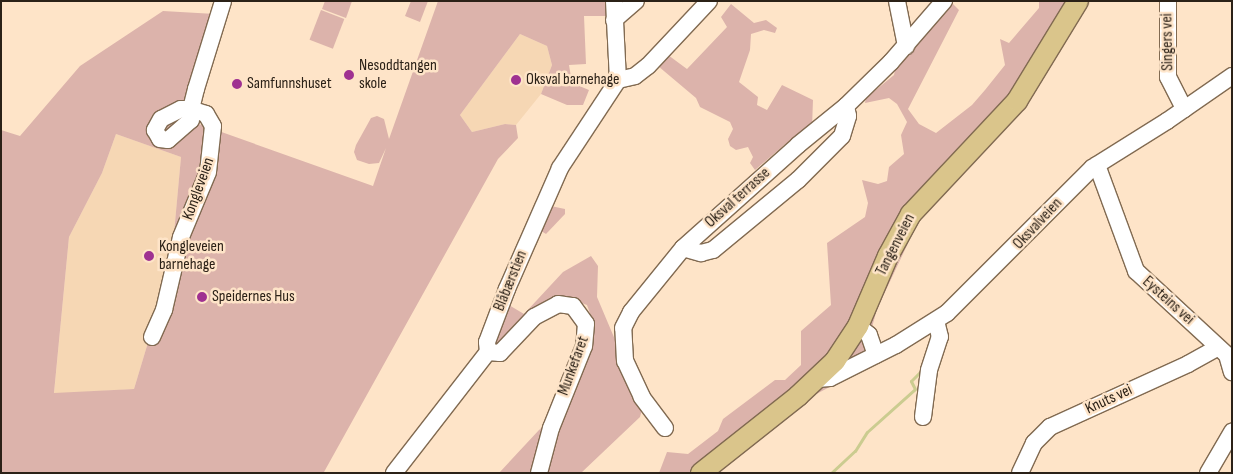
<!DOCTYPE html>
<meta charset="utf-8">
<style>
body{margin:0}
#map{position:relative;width:1233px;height:474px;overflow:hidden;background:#fee4c8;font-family:"Sofia Sans Condensed",sans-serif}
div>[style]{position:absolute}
.built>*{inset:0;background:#f6d7b4}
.green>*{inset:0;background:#dcb3ab;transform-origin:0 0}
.stream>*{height:3px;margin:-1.5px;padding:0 1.5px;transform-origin:1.5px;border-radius:1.5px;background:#cbcc90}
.roads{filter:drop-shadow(1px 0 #816a51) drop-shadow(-1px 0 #816a51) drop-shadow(0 1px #816a51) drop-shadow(0 -1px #816a51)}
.minor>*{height:16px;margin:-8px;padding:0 8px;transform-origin:8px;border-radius:8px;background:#fff}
.major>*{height:20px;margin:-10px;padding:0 10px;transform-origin:10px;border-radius:10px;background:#dac58b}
.dots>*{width:14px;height:14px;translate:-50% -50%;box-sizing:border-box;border:2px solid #fee4c8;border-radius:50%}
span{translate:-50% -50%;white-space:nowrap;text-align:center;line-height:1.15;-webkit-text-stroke:5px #fee4c8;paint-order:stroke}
.street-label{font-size:16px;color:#2b2117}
.poi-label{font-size:16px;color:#2b2117}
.left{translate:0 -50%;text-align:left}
.frame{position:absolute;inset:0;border:2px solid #2b2117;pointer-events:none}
</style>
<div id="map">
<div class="built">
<i style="clip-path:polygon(520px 34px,547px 46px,552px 65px,541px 94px,516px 125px,505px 124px,472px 132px,460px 115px)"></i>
<i style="clip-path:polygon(116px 134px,181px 157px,171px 266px,134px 389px,54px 394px,69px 237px,102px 173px)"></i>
</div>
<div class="green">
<i style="clip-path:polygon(325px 1px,352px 1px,346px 18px,322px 9px)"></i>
<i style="clip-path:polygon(411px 1px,428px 1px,420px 22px,405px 16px)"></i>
<i style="clip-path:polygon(evenodd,438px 1px,607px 1px,608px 16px,584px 16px,586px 64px,569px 65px,572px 83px,589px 90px,583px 105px,567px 105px,541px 94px,552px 65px,547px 46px,520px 34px,460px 115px,472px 132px,505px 124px,516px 125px,518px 138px,498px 159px,324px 472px,1px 473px,1px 130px,20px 136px,80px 66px,163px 11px,215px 14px,182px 118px,373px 186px,386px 148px,379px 163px,369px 164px,357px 160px,354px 152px,356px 145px,371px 118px,377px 116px,384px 119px,389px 139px,438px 1px,116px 134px,181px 157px,171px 266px,134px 389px,54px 393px,69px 237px,102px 173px,116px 134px)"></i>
<i style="clip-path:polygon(1039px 1px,1089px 1px,1022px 111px,937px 197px,919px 220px,877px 309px,860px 371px,803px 401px,716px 473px,659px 473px,667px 452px,688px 454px,718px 431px,723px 419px,775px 380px,785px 380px,801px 365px,801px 331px,831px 305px,827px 243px,865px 217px,868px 203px,862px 180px,878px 184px,887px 181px,889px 167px,904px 154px,901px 135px,907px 122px,897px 104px,889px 98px,865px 103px,866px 98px,894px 75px,895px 70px,953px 4px,959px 10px,908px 109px,919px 124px,936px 133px,972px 105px,985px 90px,1005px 65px,1000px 39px,1009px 43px,1039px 8px)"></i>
<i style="clip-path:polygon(731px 4px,754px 23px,766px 20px,777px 28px,775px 33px,764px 30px,751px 34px,750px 50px,739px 82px,758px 97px,757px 105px,767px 110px,782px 85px,813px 100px,812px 127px,790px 140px,755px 170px,750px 163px,753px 157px,748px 147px,736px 150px,730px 146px,728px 139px,733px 129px,730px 122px,700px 107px,696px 98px,658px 66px,668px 55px,687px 69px,727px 27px,721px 17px)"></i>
<i style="left:321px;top:10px;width:25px;height:32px;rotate:21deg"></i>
<i style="clip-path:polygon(546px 205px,565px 209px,565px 214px,546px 234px,538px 229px)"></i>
<i style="clip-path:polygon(591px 256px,598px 266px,597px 297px,643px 406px,640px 417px,581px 473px,499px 473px,539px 430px,567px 406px,593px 340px,593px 322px,587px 305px,562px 296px,543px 302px,502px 347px,494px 347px,507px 304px,524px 314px,563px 272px)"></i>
</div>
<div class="stream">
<i style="left:831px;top:473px;width:33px;rotate:-43deg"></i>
<i style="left:855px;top:451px;width:22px;rotate:-58deg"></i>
<i style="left:867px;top:432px;width:64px;rotate:-41.9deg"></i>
<i style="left:915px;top:389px;width:9px;rotate:-117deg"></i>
<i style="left:911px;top:381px;width:14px;rotate:-45deg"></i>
</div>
<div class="roads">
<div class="minor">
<i style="left:614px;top:1px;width:79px;rotate:87.1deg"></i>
<i style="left:897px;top:1px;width:46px;rotate:78.7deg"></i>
<i style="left:1168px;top:1px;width:76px;rotate:90deg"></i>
<i style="left:1168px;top:77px;width:36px;rotate:63deg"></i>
<i style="left:614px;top:20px;width:29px;rotate:-41deg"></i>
<i style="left:618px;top:80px;width:17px;rotate:-13deg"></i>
<i style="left:635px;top:76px;width:16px;rotate:-38deg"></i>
<i style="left:648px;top:66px;width:89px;rotate:-46.8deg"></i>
<i style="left:1097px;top:165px;width:113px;rotate:69.8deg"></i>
<i style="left:1136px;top:271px;width:124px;rotate:42.7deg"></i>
<i style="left:1227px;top:355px;width:18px;rotate:74deg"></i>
<i style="left:683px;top:248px;width:19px;rotate:16deg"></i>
<i style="left:701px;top:253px;width:12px;rotate:-14deg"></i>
<i style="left:713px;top:250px;width:110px;rotate:-39.5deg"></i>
<i style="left:798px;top:180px;width:62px;rotate:-45deg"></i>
<i style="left:842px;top:136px;width:21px;rotate:-73deg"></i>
<i style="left:848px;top:116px;width:10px;rotate:-101deg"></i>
<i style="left:858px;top:326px;width:14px;rotate:39deg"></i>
<i style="left:869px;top:335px;width:21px;rotate:71deg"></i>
<i style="left:152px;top:337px;width:30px;rotate:-66deg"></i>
<i style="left:164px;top:310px;width:75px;rotate:-76.9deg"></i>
<i style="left:181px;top:237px;width:70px;rotate:-67.4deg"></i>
<i style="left:208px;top:172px;width:46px;rotate:-83.8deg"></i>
<i style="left:213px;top:126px;width:14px;rotate:-120deg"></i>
<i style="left:206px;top:114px;width:16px;rotate:-162deg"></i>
<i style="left:191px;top:109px;width:10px;rotate:180deg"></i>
<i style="left:181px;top:109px;width:22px;rotate:153deg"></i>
<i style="left:161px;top:119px;width:13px;rotate:119deg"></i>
<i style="left:155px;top:130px;width:10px;rotate:61deg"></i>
<i style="left:160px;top:139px;width:8px;rotate:7deg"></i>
<i style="left:168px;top:140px;width:30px;rotate:-41deg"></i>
<i style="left:191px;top:120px;width:11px;rotate:-90deg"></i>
<i style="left:191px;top:109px;width:21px;rotate:-76deg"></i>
<i style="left:196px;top:89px;width:92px;rotate:-72.9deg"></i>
<i style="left:488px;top:352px;width:12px;rotate:5deg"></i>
<i style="left:500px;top:353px;width:50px;rotate:-46.6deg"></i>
<i style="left:534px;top:317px;width:27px;rotate:-28deg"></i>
<i style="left:558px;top:304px;width:15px;rotate:8deg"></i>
<i style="left:573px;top:306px;width:22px;rotate:54deg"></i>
<i style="left:586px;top:324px;width:22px;rotate:95deg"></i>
<i style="left:584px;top:346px;width:88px;rotate:111.9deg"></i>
<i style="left:551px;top:428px;width:47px;rotate:104.9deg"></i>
<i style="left:817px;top:379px;width:13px;rotate:-4deg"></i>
<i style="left:830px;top:378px;width:74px;rotate:-26.6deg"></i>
<i style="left:896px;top:345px;width:60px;rotate:-32.1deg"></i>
<i style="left:947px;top:313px;width:205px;rotate:-45deg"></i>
<i style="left:1092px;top:168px;width:89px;rotate:-32.1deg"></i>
<i style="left:1167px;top:121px;width:79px;rotate:-34.7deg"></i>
<i style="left:923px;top:417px;width:47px;rotate:-82.7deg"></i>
<i style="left:929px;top:370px;width:35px;rotate:-72deg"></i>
<i style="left:940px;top:337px;width:16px;rotate:-104deg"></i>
<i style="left:665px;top:428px;width:39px;rotate:-127deg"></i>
<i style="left:642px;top:397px;width:40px;rotate:-115deg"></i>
<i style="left:625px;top:361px;width:33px;rotate:-93deg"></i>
<i style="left:623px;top:328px;width:18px;rotate:-63deg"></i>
<i style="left:631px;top:312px;width:82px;rotate:-50.9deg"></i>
<i style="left:683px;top:248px;width:154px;rotate:-41.8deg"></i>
<i style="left:798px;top:145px;width:62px;rotate:-39.1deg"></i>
<i style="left:846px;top:106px;width:63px;rotate:-44.4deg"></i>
<i style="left:891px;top:62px;width:81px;rotate:-49deg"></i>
<i style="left:394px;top:473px;width:153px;rotate:-52.2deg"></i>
<i style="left:488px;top:352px;width:10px;rotate:-96deg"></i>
<i style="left:487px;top:342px;width:57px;rotate:-69.3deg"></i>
<i style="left:507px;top:289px;width:132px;rotate:-66.3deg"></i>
<i style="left:560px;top:168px;width:105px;rotate:-56.6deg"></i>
<i style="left:1020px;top:473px;width:33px;rotate:-65deg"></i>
<i style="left:1034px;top:443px;width:23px;rotate:-45deg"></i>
<i style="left:1050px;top:427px;width:152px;rotate:-24.5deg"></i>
<i style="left:1188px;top:364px;width:33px;rotate:-29deg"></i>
<i style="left:1208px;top:473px;width:48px;rotate:-59.7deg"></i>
</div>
<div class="major">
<i style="left:701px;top:473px;width:124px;rotate:-38.4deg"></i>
<i style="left:798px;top:396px;width:51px;rotate:-43.4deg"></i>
<i style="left:835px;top:361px;width:42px;rotate:-56.7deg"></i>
<i style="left:858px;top:326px;width:76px;rotate:-66.8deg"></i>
<i style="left:888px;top:256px;width:48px;rotate:-61.3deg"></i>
<i style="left:911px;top:214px;width:155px;rotate:-46.8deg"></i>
<i style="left:1017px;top:101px;width:117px;rotate:-58.6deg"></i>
</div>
</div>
<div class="dots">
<i style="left:349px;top:75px;background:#9f3191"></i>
<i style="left:516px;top:80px;background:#9f3191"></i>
<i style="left:237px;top:84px;background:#9f3191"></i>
<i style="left:149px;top:256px;background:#9f3191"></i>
<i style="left:202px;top:297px;background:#9f3191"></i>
</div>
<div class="street-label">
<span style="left:1168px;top:42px;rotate:-91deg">Singers vei</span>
<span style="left:199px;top:189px;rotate:-70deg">Kongleveien</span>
<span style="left:738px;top:198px;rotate:-42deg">Oksval terrasse</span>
<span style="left:1038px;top:224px;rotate:-47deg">Oksvalveien</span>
<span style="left:896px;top:245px;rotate:-63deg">Tangenveien</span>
<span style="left:511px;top:281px;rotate:-68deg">Blåbærstien</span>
<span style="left:1168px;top:301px;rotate:42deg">Eysteins vei</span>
<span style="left:574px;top:366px;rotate:-70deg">Munkefaret</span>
<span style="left:1109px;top:400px;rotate:-25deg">Knuts vei</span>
</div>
<div class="poi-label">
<span class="left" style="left:359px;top:75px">Nesoddtangen<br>skole</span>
<span class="left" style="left:526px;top:80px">Oksval barnehage</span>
<span class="left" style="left:247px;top:84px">Samfunnshuset</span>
<span class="left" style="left:159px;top:256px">Kongleveien<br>barnehage</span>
<span class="left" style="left:212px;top:297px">Speidernes Hus</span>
</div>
<div class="frame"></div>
</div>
